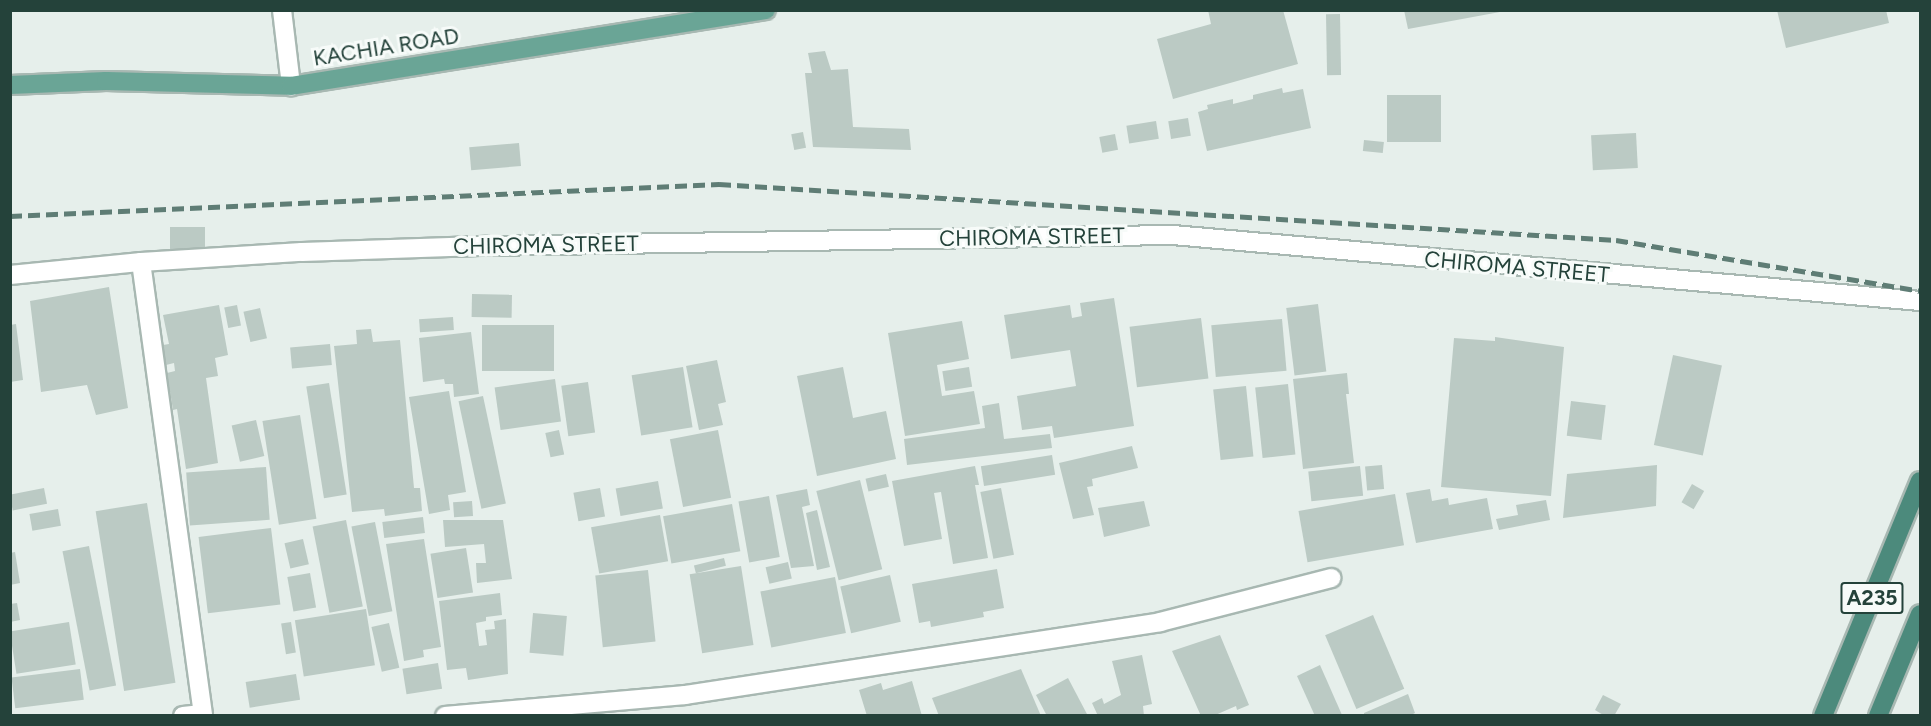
<!DOCTYPE html>
<style>
body{margin:0}
#map{position:relative;width:1931px;height:726px;overflow:hidden;background:#e6efeb;font-family:Figtree,sans-serif}
div>[style]{position:absolute}
.building>*{inset:0;background:#bbcac4;transform-origin:0 0}
.roads{filter:drop-shadow(2px 0 #a8b8b2) drop-shadow(-2px 0 #a8b8b2) drop-shadow(0 2px #a8b8b2) drop-shadow(0 -2px #a8b8b2)}
.minor>*{height:18px;margin:-9px;padding:0 9px;transform-origin:9px;border-radius:9px;background:#fff}
.primary>*{height:18px;margin:-9px;padding:0 9px;transform-origin:9px;border-radius:9px;background:#6aa596}
.trunk>*{height:18px;margin:-9px;padding:0 9px;transform-origin:9px;border-radius:9px;background:#4c8a7c}
.rail>*{height:4.5px;margin-top:-2.25px;transform-origin:0;background:repeating-linear-gradient(90deg,#5f7d75 0 12px,transparent 0 18px)}
span{translate:-50% -50%;white-space:nowrap;text-align:center;line-height:1.15;-webkit-text-stroke:6px #f7fbf9;paint-order:stroke}
.shield-label span{padding:2px 4px;background:#f7fbf9;border:2px solid;border-radius:4px;-webkit-text-stroke-width:0}
.shield-label{font-size:21px;color:#24423a;font-weight:700}
.street-label{font-size:22px;color:#24423a}
.frame{position:absolute;inset:0;border:12px solid #24423a;pointer-events:none}
</style>
<div id="map">
<div class="building">
<i style="clip-path:polygon(1208px 10px,1283px 10px,1298px 64px,1173px 99px,1157px 39px,1211px 24px)"></i>
<i style="clip-path:polygon(1404px 10px,1500px 10px,1500px 12px,1408px 29px)"></i>
<i style="clip-path:polygon(1777px 10px,1886px 10px,1889px 23px,1786px 48px)"></i>
<i style="left:1340px;top:14px;width:61px;height:14px;rotate:89deg"></i>
<i style="clip-path:polygon(825px 51px,831px 70px,848px 69px,853px 127px,909px 129px,911px 150px,813px 147px,805px 73px,812px 73px,808px 53px)"></i>
<i style="clip-path:polygon(1282px 88px,1283px 93px,1303px 89px,1311px 128px,1207px 151px,1198px 112px,1208px 109px,1207px 105px,1233px 99px,1233px 104px,1253px 99px,1253px 95px)"></i>
<i style="left:1441px;top:95px;width:47px;height:54px;rotate:90deg"></i>
<i style="left:1188px;top:118px;width:18px;height:20px;rotate:81deg"></i>
<i style="left:1156px;top:121px;width:18px;height:30px;rotate:81deg"></i>
<i style="left:803px;top:132px;width:16px;height:12px;rotate:79deg"></i>
<i style="left:1636px;top:133px;width:35px;height:45px;rotate:87deg"></i>
<i style="left:1115px;top:134px;width:16px;height:16px;rotate:79deg"></i>
<i style="left:1364px;top:140px;width:20px;height:11px;rotate:6deg"></i>
<i style="left:519px;top:143px;width:23px;height:50px;rotate:85deg"></i>
<i style="left:205px;top:227px;width:24px;height:35px;rotate:90deg"></i>
<i style="clip-path:polygon(109px 287px,128px 408px,96px 415px,87px 385px,41px 392px,30px 301px)"></i>
<i style="left:472px;top:294px;width:40px;height:23px;rotate:1deg"></i>
<i style="clip-path:polygon(1114px 298px,1134px 426px,1054px 438px,1052px 426px,1022px 430px,1017px 396px,1076px 386px,1070px 350px,1011px 359px,1004px 315px,1070px 305px,1072px 318px,1082px 316px,1080px 303px)"></i>
<i style="left:1318px;top:304px;width:68px;height:32px;rotate:83deg"></i>
<i style="clip-path:polygon(219px 305px,228px 355px,215px 358px,218px 376px,206px 378px,218px 463px,186px 469px,177px 409px,173px 410px,167px 373px,175px 371px,174px 363px,166px 365px,163px 345px,169px 344px,163px 315px)"></i>
<i style="left:237px;top:305px;width:21px;height:13px;rotate:79deg"></i>
<i style="left:260px;top:308px;width:31px;height:17px;rotate:77deg"></i>
<i style="left:453px;top:317px;width:13px;height:34px;rotate:86deg"></i>
<i style="left:1201px;top:318px;width:61px;height:72px;rotate:83deg"></i>
<i style="left:1282px;top:319px;width:52px;height:71px;rotate:85deg"></i>
<i style="clip-path:polygon(962px 321px,969px 359px,937px 365px,942px 396px,974px 391px,980px 424px,905px 436px,888px 333px)"></i>
<i style="clip-path:polygon(16px 324px,23px 380px,10px 382px,10px 325px)"></i>
<i style="left:482px;top:325px;width:72px;height:46px"></i>
<i style="clip-path:polygon(371px 329px,373px 342px,400px 340px,414px 488px,420px 488px,422px 511px,385px 516px,384px 509px,352px 512px,334px 346px,357px 344px,356px 330px)"></i>
<i style="clip-path:polygon(471px 332px,479px 394px,454px 397px,453px 384px,445px 384px,444px 379px,423px 382px,419px 338px)"></i>
<i style="clip-path:polygon(1495px 337px,1564px 347px,1551px 496px,1441px 487px,1454px 338px,1495px 341px)"></i>
<i style="left:330px;top:344px;width:21px;height:40px;rotate:85deg"></i>
<i style="left:1673px;top:355px;width:50px;height:92px;rotate:12deg"></i>
<i style="clip-path:polygon(717px 360px,726px 402px,718px 404px,723px 425px,699px 430px,686px 366px)"></i>
<i style="left:683px;top:367px;width:61px;height:52px;rotate:81deg"></i>
<i style="clip-path:polygon(843px 367px,853px 418px,886px 411px,896px 459px,817px 476px,797px 376px)"></i>
<i style="left:969px;top:367px;width:20px;height:27px;rotate:81deg"></i>
<i style="clip-path:polygon(1347px 373px,1349px 394px,1346px 394px,1354px 463px,1303px 469px,1293px 379px)"></i>
<i style="left:555px;top:379px;width:43px;height:61px;rotate:82deg"></i>
<i style="left:588px;top:382px;width:51px;height:27px;rotate:82deg"></i>
<i style="left:329px;top:383px;width:113px;height:23px;rotate:81deg"></i>
<i style="left:1288px;top:384px;width:71px;height:33px;rotate:84deg"></i>
<i style="left:1246px;top:386px;width:71px;height:33px;rotate:84deg"></i>
<i style="clip-path:polygon(449px 391px,466px 492px,448px 495px,450px 510px,429px 514px,409px 397px)"></i>
<i style="left:483px;top:396px;width:110px;height:25px;rotate:78deg"></i>
<i style="left:1571px;top:401px;width:35px;height:35px;rotate:7deg"></i>
<i style="clip-path:polygon(999px 403px,1004px 439px,1050px 434px,1052px 448px,907px 465px,904px 439px,985px 428px,982px 406px)"></i>
<i style="left:300px;top:415px;width:105px;height:38px;rotate:81deg"></i>
<i style="left:256px;top:420px;width:37px;height:25px;rotate:77deg"></i>
<i style="left:559px;top:430px;width:25px;height:14px;rotate:78deg"></i>
<i style="left:718px;top:430px;width:69px;height:49px;rotate:79deg"></i>
<i style="clip-path:polygon(1132px 446px,1138px 468px,1092px 479px,1093px 486px,1087px 487px,1094px 515px,1073px 519px,1059px 463px)"></i>
<i style="left:1052px;top:455px;width:20px;height:72px;rotate:81deg"></i>
<i style="left:1382px;top:465px;width:24px;height:17px;rotate:85deg"></i>
<i style="clip-path:polygon(1657px 465px,1656px 506px,1563px 518px,1567px 474px)"></i>
<i style="clip-path:polygon(975px 466px,979px 485px,975px 485px,988px 558px,953px 564px,941px 492px,934px 493px,942px 539px,904px 546px,892px 481px)"></i>
<i style="left:1360px;top:466px;width:30px;height:52px;rotate:84deg"></i>
<i style="left:266px;top:467px;width:53px;height:80px;rotate:86deg"></i>
<i style="left:886px;top:474px;width:13px;height:21px;rotate:77deg"></i>
<i style="left:860px;top:480px;width:92px;height:45px;rotate:76deg"></i>
<i style="left:658px;top:481px;width:28px;height:43px;rotate:80deg"></i>
<i style="left:1692px;top:484px;width:14px;height:21px;rotate:30deg"></i>
<i style="left:44px;top:488px;width:16px;height:35px;rotate:79deg"></i>
<i style="left:600px;top:488px;width:29px;height:27px;rotate:80deg"></i>
<i style="left:1001px;top:488px;width:68px;height:21px;rotate:79deg"></i>
<i style="clip-path:polygon(807px 489px,810px 505px,802px 507px,814px 566px,791px 568px,776px 495px)"></i>
<i style="clip-path:polygon(1430px 489px,1432px 501px,1448px 498px,1449px 505px,1487px 498px,1493px 529px,1416px 543px,1406px 493px)"></i>
<i style="left:1395px;top:494px;width:52px;height:98px;rotate:80deg"></i>
<i style="left:769px;top:496px;width:62px;height:31px;rotate:80deg"></i>
<i style="clip-path:polygon(1546px 500px,1550px 520px,1499px 530px,1496px 519px,1518px 515px,1516px 505px)"></i>
<i style="left:472px;top:501px;width:15px;height:19px;rotate:86deg"></i>
<i style="clip-path:polygon(1144px 501px,1150px 526px,1104px 537px,1098px 508px)"></i>
<i style="left:147px;top:503px;width:182px;height:52px;rotate:81deg"></i>
<i style="left:732px;top:504px;width:48px;height:70px;rotate:80deg"></i>
<i style="left:58px;top:509px;width:17px;height:29px;rotate:80deg"></i>
<i style="clip-path:polygon(817px 510px,830px 567px,817px 570px,806px 513px)"></i>
<i style="left:660px;top:515px;width:47px;height:70px;rotate:80deg"></i>
<i style="left:423px;top:517px;width:16px;height:41px;rotate:83deg"></i>
<i style="left:346px;top:520px;width:88px;height:34px;rotate:79deg"></i>
<i style="clip-path:polygon(443px 520px,503px 520px,512px 579px,477px 583px,476px 563px,486px 563px,484px 544px,445px 547px)"></i>
<i style="left:375px;top:522px;width:91px;height:24px;rotate:79deg"></i>
<i style="left:271px;top:528px;width:77px;height:73px;rotate:83deg"></i>
<i style="left:303px;top:539px;width:26px;height:19px;rotate:77deg"></i>
<i style="clip-path:polygon(424px 539px,441px 647px,423px 650px,424px 657px,404px 661px,386px 544px)"></i>
<i style="left:89px;top:546px;width:142px;height:27px;rotate:79deg"></i>
<i style="left:466px;top:548px;width:45px;height:36px;rotate:81deg"></i>
<i style="clip-path:polygon(15px 552px,20px 583px,10px 585px,10px 553px)"></i>
<i style="left:724px;top:558px;width:8px;height:31px;rotate:76deg"></i>
<i style="left:788px;top:562px;width:17px;height:23px;rotate:77deg"></i>
<i style="left:741px;top:566px;width:80px;height:52px;rotate:81deg"></i>
<i style="clip-path:polygon(997px 569px,1004px 608px,983px 612px,984px 617px,931px 627px,930px 621px,919px 623px,912px 584px)"></i>
<i style="left:648px;top:570px;width:72px;height:53px;rotate:84deg"></i>
<i style="left:310px;top:573px;width:35px;height:23px;rotate:80deg"></i>
<i style="left:890px;top:575px;width:48px;height:51px;rotate:77deg"></i>
<i style="left:835px;top:577px;width:57px;height:76px;rotate:79deg"></i>
<i style="clip-path:polygon(500px 593px,502px 615px,486px 617px,486px 621px,476px 623px,479px 646px,487px 645px,485px 630px,495px 629px,494px 621px,506px 619px,508px 674px,468px 680px,466px 668px,447px 670px,439px 601px)"></i>
<i style="clip-path:polygon(17px 603px,20px 620px,10px 622px,10px 604px)"></i>
<i style="left:366px;top:609px;width:57px;height:72px;rotate:81deg"></i>
<i style="left:533px;top:613px;width:34px;height:40px;rotate:5deg"></i>
<i style="left:1373px;top:615px;width:80px;height:52px;rotate:67deg"></i>
<i style="left:69px;top:622px;width:43px;height:60px;rotate:81deg"></i>
<i style="left:291px;top:622px;width:31px;height:10px;rotate:81deg"></i>
<i style="left:389px;top:623px;width:46px;height:18px;rotate:77deg"></i>
<i style="clip-path:polygon(1220px 635px,1249px 705px,1237px 710px,1236px 706px,1213px 716px,1201px 716px,1172px 651px)"></i>
<i style="clip-path:polygon(1142px 655px,1152px 704px,1143px 706px,1144px 716px,1098px 716px,1092px 703px,1102px 698px,1104px 704px,1121px 695px,1112px 661px)"></i>
<i style="left:438px;top:663px;width:26px;height:36px;rotate:81deg"></i>
<i style="clip-path:polygon(1320px 665px,1342px 715px,1341px 716px,1315px 716px,1297px 676px)"></i>
<i style="left:80px;top:669px;width:31px;height:69px;rotate:83deg"></i>
<i style="clip-path:polygon(1021px 669px,1041px 716px,939px 716px,932px 698px)"></i>
<i style="left:296px;top:674px;width:26px;height:51px;rotate:81deg"></i>
<i style="clip-path:polygon(1068px 678px,1088px 716px,1047px 716px,1036px 695px)"></i>
<i style="clip-path:polygon(912px 681px,922px 716px,867px 716px,859px 690px,881px 683px,883px 690px)"></i>
<i style="clip-path:polygon(1408px 694px,1415px 713px,1409px 716px,1364px 716px,1364px 713px)"></i>
<i style="clip-path:polygon(1603px 695px,1621px 704px,1614px 716px,1605px 716px,1595px 710px)"></i>
</div>
<div class="roads">
<div class="minor">
<i style="left:282px;top:10px;width:77px;rotate:83.2deg"></i>
<i style="left:141px;top:262px;width:458px;rotate:82.2deg"></i>
<i style="left:10px;top:275px;width:132px;rotate:-5.7deg"></i>
<i style="left:141px;top:262px;width:161px;rotate:-3.6deg"></i>
<i style="left:302px;top:252px;width:185px;rotate:-1.9deg"></i>
<i style="left:487px;top:246px;width:686px;rotate:-0.92deg"></i>
<i style="left:1173px;top:235px;width:750px;rotate:5.05deg"></i>
<i style="left:183px;top:716px;width:19px;rotate:-6deg"></i>
<i style="left:445px;top:716px;width:241px;rotate:-5deg"></i>
<i style="left:685px;top:695px;width:481px;rotate:-8.7deg"></i>
<i style="left:1160px;top:622px;width:177px;rotate:-14.4deg"></i>
</div>
<div class="primary">
<i style="left:10px;top:85px;width:96px;rotate:-2.4deg"></i>
<i style="left:106px;top:81px;width:185px;rotate:1.5deg"></i>
<i style="left:291px;top:86px;width:481px;rotate:-9.1deg"></i>
</div>
<div class="trunk">
<i style="left:1823px;top:716px;width:254px;rotate:-67.6deg"></i>
<i style="left:1878px;top:716px;width:110px;rotate:-67.6deg"></i>
</div>
</div>
<div class="rail">
<i style="left:10px;top:216px;width:710px;rotate:-2.58deg"></i>
<i style="left:719px;top:184px;width:899px;rotate:3.57deg"></i>
<i style="left:1616px;top:240px;width:308px;rotate:9.5deg"></i>
</div>
<div class="shield-label">
<span style="left:1872px;top:598px">A235</span>
</div>
<div class="street-label">
<span style="left:386px;top:47px;rotate:-9deg">KACHIA ROAD</span>
<span style="left:1032px;top:237px;rotate:-1deg">CHIROMA STREET</span>
<span style="left:546px;top:245px;rotate:-1deg">CHIROMA STREET</span>
<span style="left:1517px;top:267px;rotate:5deg">CHIROMA STREET</span>
</div>
<div class="frame"></div>
</div>
